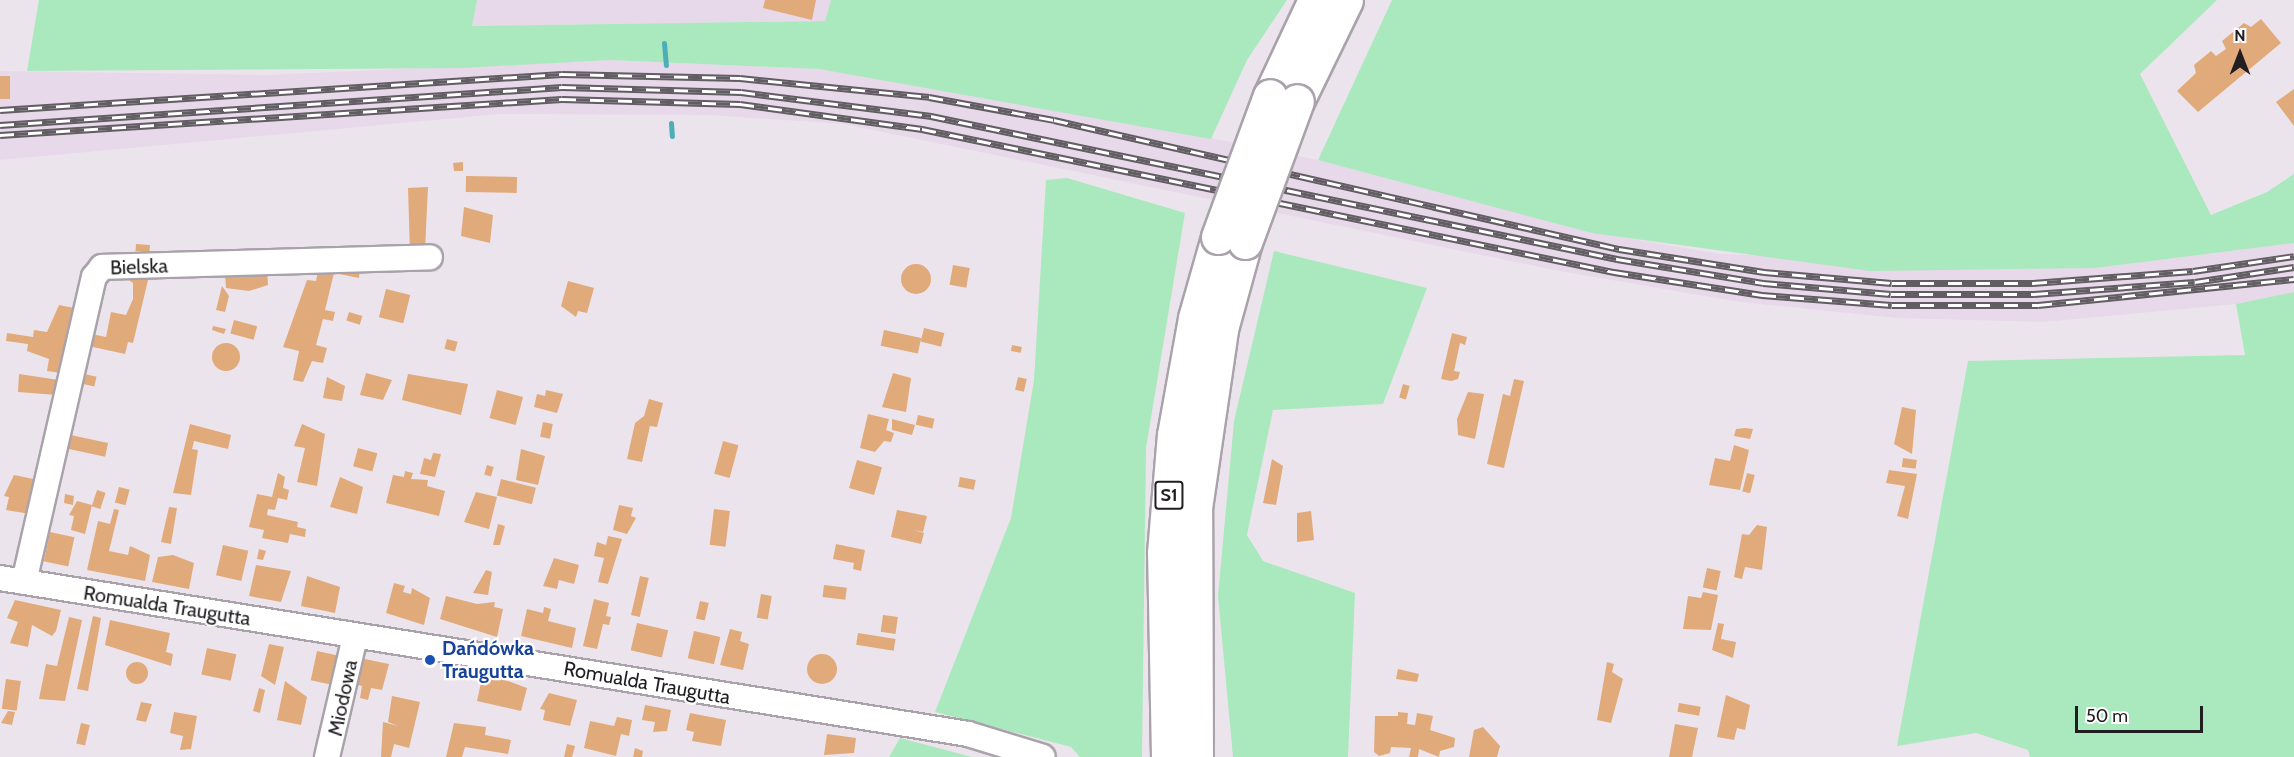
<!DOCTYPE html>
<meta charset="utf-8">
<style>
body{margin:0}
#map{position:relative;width:2294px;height:757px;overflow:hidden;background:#ece4ed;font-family:Cabin,sans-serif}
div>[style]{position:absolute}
.built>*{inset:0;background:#e7d9e9}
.green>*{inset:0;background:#aae9be}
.stream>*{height:5px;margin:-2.5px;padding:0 2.5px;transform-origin:2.5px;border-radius:2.5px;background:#4daeb7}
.building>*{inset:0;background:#e1aa7a;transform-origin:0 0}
.round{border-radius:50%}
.roads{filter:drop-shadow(2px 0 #aaa2ab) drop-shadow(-2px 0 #aaa2ab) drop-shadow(0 2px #aaa2ab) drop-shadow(0 -2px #aaa2ab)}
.minor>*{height:24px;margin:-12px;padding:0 12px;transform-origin:12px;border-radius:12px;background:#fff}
.highway>*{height:33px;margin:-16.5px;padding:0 16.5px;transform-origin:16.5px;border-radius:16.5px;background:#fff}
.rail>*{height:7px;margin-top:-3.5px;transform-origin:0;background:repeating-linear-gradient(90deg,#fff 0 14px,#615d62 0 28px);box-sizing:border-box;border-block:2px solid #615d62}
.bridges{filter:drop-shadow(2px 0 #aaa2ab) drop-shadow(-2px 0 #aaa2ab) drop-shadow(0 2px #aaa2ab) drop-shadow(0 -2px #aaa2ab)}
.highway-bridge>*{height:33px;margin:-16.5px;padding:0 16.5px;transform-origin:16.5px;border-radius:16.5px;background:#fff}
.dots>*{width:16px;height:16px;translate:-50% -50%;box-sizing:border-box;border:3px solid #fff;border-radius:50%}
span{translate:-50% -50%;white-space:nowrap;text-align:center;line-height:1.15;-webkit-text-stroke:4.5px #fff;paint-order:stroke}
.shield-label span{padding:2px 4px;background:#fff;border:2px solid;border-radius:4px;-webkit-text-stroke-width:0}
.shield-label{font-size:18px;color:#211e22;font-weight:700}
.street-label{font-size:20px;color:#211e22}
.transit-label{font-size:20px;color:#164399;font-weight:700}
.left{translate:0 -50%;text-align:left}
.north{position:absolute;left:2210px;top:24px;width:60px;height:60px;-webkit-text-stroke:4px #fff;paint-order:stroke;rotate:0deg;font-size:16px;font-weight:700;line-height:24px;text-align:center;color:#211e22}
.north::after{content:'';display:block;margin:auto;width:21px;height:27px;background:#211e22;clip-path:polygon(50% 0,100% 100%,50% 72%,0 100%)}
.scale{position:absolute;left:2075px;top:706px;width:128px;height:27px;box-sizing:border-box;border:3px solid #211e22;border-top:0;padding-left:8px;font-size:18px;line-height:21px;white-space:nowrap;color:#211e22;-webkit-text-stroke:4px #fff;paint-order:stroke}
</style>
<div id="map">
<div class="built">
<i style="clip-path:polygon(477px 0,831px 0,825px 21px,471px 26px)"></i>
<i style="clip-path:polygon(610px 60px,819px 69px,1084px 112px,1318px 160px,1592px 232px,1720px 254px,2095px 268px,2294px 243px,2294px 292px,2236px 304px,2044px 322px,1897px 318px,1740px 302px,1559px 271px,844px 124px,709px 115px,500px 114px,0 160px,0 71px,266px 75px)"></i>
</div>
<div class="green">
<i style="clip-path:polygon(39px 0,477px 0,472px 26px,825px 21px,831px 0,1287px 0,1247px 60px,1211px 139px,819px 69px,610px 60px,461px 68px,27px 71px)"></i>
<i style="clip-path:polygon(1392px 0,2217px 0,2140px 74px,2211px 215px,2267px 192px,2294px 174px,2294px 243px,2095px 268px,1870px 271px,1592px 233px,1318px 160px)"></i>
<i style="clip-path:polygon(1067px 178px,1185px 213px,1146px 448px,1142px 757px,1080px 757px,1071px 747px,935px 712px,1011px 518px,1034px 380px,1046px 180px)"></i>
<i style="clip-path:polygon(1274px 251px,1427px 288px,1383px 404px,1273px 410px,1247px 535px,1263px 561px,1355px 593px,1348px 757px,1233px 757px,1218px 596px,1234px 421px)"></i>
<i style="clip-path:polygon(2294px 292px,2294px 757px,2030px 757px,2028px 750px,1976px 733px,1897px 746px,1968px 361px,2245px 355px,2236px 304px)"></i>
<i style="clip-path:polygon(900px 738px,972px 757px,889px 757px)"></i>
</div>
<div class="stream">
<i style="left:664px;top:43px;width:22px;rotate:85deg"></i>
<i style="left:671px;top:123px;width:13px;rotate:86deg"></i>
</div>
<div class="building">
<i style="clip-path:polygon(765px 0,816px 0,812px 20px,763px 8px)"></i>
<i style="clip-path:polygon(2261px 19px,2281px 43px,2198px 112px,2177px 91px,2196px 73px,2194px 65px,2211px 51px,2216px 56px,2226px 49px,2222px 41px,2244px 23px,2251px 27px)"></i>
<i style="left:0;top:76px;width:10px;height:23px"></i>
<i style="clip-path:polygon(2294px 89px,2294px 126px,2276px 102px)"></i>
<i style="clip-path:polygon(463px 162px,463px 171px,454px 171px,453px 163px)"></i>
<i style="left:466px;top:176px;width:51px;height:16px;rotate:1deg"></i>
<i style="clip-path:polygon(428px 187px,425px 250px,410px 251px,408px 188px)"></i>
<i style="clip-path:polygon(464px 207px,493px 215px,490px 243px,461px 236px)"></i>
<i style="left:136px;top:244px;width:14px;height:7px;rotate:4deg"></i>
<i style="clip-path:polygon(360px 264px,359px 278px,334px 273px,325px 310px,335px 312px,333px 321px,323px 319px,316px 345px,327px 348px,323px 363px,312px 361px,303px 382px,293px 380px,299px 351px,283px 347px,307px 280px,316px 281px,319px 266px)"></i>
<i class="round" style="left:901px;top:264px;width:30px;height:30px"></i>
<i style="left:953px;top:265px;width:17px;height:20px;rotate:10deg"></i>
<i style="clip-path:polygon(267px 270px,268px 285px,249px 291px,226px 288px,225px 273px)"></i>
<i style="clip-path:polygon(149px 276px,133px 343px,128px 342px,125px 354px,84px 345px,87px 333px,106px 337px,111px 312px,126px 315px,133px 299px,133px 283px,126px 278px)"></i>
<i style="clip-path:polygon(568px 281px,594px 288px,587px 313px,578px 311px,576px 317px,561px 306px)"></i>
<i style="clip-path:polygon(222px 286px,229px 296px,225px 312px,216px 310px)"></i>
<i style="left:386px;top:289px;width:25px;height:29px;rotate:14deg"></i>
<i style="clip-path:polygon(59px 305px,74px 308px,61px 373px,47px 371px,49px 359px,27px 351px,28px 344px,6px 341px,7px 333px,33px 337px,34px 330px,47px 332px)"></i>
<i style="left:349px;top:312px;width:14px;height:9px;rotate:17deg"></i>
<i style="left:234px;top:320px;width:24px;height:14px;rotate:15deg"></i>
<i style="clip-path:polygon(213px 326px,226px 329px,224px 334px,212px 330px)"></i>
<i style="left:924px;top:328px;width:21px;height:14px;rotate:14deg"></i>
<i style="left:884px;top:330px;width:38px;height:16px;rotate:12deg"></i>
<i style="clip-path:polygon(1452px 333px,1467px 337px,1465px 345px,1460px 343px,1454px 371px,1460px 372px,1458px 379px,1451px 381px,1441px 379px)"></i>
<i style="left:447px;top:339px;width:11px;height:10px;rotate:15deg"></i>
<i class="round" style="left:212px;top:343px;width:28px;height:28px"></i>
<i style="left:1012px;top:345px;width:10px;height:6px;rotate:11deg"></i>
<i style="left:80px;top:373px;width:17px;height:10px;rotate:13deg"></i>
<i style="clip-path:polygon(366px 373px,392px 380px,383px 400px,360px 395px)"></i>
<i style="clip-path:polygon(893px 373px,911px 378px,906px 412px,882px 407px)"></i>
<i style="clip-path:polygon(19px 374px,59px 380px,56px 395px,18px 392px)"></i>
<i style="clip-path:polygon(408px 374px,468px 384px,461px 415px,402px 400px)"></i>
<i style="clip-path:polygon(327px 377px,345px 386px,342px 401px,323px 398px)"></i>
<i style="left:1018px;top:377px;width:9px;height:13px;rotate:13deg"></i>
<i style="clip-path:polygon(1514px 379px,1524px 381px,1504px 468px,1487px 464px,1503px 394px,1510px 396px)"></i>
<i style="left:1403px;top:384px;width:7px;height:14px;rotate:16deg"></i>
<i style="left:497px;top:390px;width:27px;height:29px;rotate:15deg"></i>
<i style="clip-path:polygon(546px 390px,563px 394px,557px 413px,534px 407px,537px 394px,545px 396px)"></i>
<i style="clip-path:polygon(1468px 392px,1484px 394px,1475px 439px,1458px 435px,1457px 419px)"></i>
<i style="clip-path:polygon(649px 399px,663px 403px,657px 427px,650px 426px,642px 462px,627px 459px,635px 423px,644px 416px)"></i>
<i style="clip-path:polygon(1902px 407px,1916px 410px,1912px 454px,1894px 444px)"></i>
<i style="clip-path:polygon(868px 414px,889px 419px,886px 430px,894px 433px,891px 442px,884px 441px,875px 452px,860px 448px)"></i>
<i style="left:918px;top:415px;width:17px;height:10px;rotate:13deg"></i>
<i style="clip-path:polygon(892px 419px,915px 425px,912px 435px,892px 430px)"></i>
<i style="left:543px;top:422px;width:10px;height:15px;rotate:11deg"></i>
<i style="clip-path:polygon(190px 424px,231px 435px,228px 449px,194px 441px,192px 449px,198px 450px,191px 495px,173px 493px)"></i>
<i style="clip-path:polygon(302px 424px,325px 434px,317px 486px,297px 482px,305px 448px,294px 446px)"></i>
<i style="clip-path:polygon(1745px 428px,1753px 429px,1750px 439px,1734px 436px,1736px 429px)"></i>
<i style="left:66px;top:434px;width:43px;height:14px;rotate:12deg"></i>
<i style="left:723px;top:441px;width:16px;height:34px;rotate:15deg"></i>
<i style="clip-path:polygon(1734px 445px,1749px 450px,1740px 490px,1709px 485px,1715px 458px,1730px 461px)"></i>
<i style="left:358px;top:448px;width:20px;height:19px;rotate:15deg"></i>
<i style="clip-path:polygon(521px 449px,545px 456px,538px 485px,516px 480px)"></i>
<i style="clip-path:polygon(433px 453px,441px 454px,435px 477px,420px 474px,424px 458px,431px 460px)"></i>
<i style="left:1903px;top:458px;width:14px;height:9px;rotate:8deg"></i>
<i style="clip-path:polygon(1272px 459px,1283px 466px,1276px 505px,1263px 503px)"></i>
<i style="left:857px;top:460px;width:26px;height:29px;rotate:16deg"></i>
<i style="left:487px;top:465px;width:7px;height:10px;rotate:16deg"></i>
<i style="clip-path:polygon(1889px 470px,1917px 474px,1908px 519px,1897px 516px,1905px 486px,1886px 483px)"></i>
<i style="clip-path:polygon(405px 471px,413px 473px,411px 479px,428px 480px,427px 486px,445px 491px,439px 516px,386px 503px,393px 475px,404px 477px)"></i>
<i style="clip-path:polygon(278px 473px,285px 477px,283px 488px,289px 490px,287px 500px,278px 498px,275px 510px,268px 509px,267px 515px,298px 522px,297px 527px,306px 529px,305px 537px,290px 534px,288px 543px,262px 538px,264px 530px,249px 527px,257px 494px,272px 497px)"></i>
<i style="left:1747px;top:473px;width:8px;height:19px;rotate:14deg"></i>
<i style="clip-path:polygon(14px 475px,38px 480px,30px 514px,6px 510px,9px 497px,4px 496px)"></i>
<i style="clip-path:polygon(340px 477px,363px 487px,357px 514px,330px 507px)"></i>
<i style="left:960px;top:477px;width:16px;height:10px;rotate:11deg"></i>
<i style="left:501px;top:479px;width:36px;height:17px;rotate:14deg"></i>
<i style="left:119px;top:487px;width:11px;height:16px;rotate:15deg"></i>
<i style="left:97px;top:490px;width:9px;height:17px;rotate:18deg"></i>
<i style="clip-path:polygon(476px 492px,497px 497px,489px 529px,464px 522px)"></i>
<i style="clip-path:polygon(65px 494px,74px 496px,73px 505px,64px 503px)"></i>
<i style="clip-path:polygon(77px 501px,92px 505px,85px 534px,71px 530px,74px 516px,69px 515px)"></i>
<i style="clip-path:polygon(619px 505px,633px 508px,631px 516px,636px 518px,627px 534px,613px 530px)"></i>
<i style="clip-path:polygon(169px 507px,177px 508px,171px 544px,161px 542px)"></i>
<i style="clip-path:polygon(114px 509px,119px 510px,109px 551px,128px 555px,130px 546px,150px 555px,145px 581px,87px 570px,98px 521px,110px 524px)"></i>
<i style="left:714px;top:509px;width:16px;height:36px;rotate:7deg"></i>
<i style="clip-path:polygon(897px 510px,927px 516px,923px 532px,913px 530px,924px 533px,921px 544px,891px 537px)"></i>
<i style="clip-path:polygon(1311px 511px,1314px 540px,1297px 542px,1297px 513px)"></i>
<i style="clip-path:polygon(498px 524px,505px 526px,500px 545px,493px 545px)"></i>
<i style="clip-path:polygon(1757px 525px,1767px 527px,1762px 570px,1745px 567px,1742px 579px,1734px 577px,1742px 534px,1749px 535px)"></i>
<i style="left:50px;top:532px;width:25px;height:30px;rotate:12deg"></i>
<i style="clip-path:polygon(608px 536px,622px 539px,608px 584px,598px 582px,604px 558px,594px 556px,597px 542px,606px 545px)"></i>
<i style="clip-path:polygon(836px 544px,865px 550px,861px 571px,853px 569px,854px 563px,833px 559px)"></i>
<i style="left:223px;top:545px;width:26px;height:31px;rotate:13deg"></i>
<i style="clip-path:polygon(259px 549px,266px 551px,263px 560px,257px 559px)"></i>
<i style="clip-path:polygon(173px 555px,194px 563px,189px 589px,152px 582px,158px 557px)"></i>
<i style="clip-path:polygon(554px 558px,579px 565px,574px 584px,559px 580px,557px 589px,543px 586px)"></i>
<i style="clip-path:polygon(256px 565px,291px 571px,281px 602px,249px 596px)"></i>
<i style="left:1707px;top:568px;width:14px;height:20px;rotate:12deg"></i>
<i style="clip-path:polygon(486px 570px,492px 572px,488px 595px,473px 593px)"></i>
<i style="clip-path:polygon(307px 576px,340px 587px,335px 613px,301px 606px)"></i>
<i style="left:640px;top:576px;width:9px;height:40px;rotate:13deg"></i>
<i style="clip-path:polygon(394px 583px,405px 586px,403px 592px,411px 594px,412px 588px,430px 598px,424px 625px,386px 613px)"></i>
<i style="left:824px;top:585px;width:23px;height:12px;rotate:7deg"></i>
<i style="clip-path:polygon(1703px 592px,1718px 595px,1711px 630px,1683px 629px,1688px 596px,1701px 598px)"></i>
<i style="left:761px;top:594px;width:11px;height:24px;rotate:10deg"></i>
<i style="clip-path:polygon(446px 596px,477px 604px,495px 602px,494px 607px,503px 609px,497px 637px,440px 619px)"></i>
<i style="clip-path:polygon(594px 599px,609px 603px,606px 616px,611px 617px,609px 625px,603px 624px,597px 649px,583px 646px)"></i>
<i style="clip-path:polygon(15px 600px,61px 610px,56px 631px,52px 636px,32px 625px,28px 647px,10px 643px,18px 622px,7px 618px)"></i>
<i style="left:700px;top:601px;width:9px;height:18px;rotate:13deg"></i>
<i style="clip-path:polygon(544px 607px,551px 609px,548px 621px,576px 628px,572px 648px,521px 636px,527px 609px,543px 613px)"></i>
<i style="left:883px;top:615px;width:15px;height:17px;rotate:8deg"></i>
<i style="clip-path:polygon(93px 616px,101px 618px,88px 691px,77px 689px)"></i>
<i style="clip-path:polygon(69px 617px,82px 620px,65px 701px,39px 699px,46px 664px,57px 666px)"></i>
<i style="clip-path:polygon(110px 620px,170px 633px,166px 652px,173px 654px,171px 666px,105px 645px)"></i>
<i style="left:637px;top:623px;width:32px;height:28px;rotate:13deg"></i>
<i style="clip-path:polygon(1718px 623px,1724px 624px,1721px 639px,1736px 642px,1733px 658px,1712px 650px)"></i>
<i style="clip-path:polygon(730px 629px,742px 632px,740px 641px,749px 644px,743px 670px,720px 665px)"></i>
<i style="left:694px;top:631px;width:27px;height:28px;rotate:13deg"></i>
<i style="left:858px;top:633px;width:38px;height:12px;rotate:9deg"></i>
<i style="clip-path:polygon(269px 644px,284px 647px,275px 685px,261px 676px)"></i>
<i style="left:207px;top:648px;width:30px;height:27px;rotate:12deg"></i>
<i style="left:317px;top:651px;width:25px;height:30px;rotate:12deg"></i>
<i class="round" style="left:807px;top:654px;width:30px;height:30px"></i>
<i style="clip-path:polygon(360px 658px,389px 664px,382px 690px,371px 688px,368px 700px,360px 698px,362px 686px,354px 684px)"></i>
<i style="clip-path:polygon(1607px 662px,1614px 664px,1612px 672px,1623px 679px,1611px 723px,1597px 720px)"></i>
<i class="round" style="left:126px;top:662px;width:22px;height:22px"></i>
<i style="clip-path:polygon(1398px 669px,1419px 674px,1417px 682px,1396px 679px)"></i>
<i style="clip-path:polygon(494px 676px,527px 688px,521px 711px,477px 701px,482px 678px)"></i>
<i style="left:6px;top:679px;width:15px;height:30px;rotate:8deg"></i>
<i style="clip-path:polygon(285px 681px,307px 697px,301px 725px,277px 720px)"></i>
<i style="clip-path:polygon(259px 688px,265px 690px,260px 713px,253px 711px)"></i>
<i style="clip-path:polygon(549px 693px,577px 700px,570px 726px,543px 720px,545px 710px,540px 709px)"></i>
<i style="clip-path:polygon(1726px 695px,1750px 705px,1745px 730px,1737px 728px,1734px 740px,1717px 737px)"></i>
<i style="clip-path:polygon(392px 696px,420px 702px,409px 748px,394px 744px,391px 757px,381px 757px,383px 722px,398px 726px,388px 722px)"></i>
<i style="clip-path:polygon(141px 702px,152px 704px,146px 722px,136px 720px)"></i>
<i style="left:1679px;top:703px;width:22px;height:9px;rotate:10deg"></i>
<i style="clip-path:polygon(645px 705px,671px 710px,667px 731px,653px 732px,655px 722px,642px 720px)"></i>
<i style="clip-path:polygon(8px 711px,15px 712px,12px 725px,1px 723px)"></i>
<i style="clip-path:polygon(174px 712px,197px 716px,191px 749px,180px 750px,183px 736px,170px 733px)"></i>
<i style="clip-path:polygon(1398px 712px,1408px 713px,1407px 724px,1415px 725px,1417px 713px,1433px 716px,1430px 730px,1455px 738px,1454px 747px,1440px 751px,1439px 757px,1419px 749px,1418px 757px,1409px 757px,1411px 748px,1391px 747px,1390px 753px,1379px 756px,1374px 752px,1375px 716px,1398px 716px)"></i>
<i style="clip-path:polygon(690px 713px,726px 720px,721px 746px,692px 741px,694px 732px,686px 730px)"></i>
<i style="clip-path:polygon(617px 717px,632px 720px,629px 736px,621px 734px,616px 756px,584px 748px,590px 721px,614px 726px)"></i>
<i style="left:81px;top:723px;width:9px;height:21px;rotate:13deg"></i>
<i style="clip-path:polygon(454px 723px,486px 727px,485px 735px,511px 740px,508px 754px,465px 747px,462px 757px,446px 757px)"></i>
<i style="clip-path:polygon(1675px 724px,1698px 728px,1692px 757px,1669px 757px)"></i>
<i style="clip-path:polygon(1483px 727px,1500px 746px,1497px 757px,1469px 757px,1474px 730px)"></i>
<i style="clip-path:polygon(827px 734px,856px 738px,854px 753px,824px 755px)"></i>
<i style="clip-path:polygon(567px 744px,575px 746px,572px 757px,564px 757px)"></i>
<i style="clip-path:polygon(635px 748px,643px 751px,642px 757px,633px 757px)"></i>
</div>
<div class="roads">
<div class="minor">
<i style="left:0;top:578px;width:980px;rotate:9.15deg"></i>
<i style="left:968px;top:734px;width:78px;rotate:17deg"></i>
<i style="left:24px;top:582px;width:313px;rotate:-77.1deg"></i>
<i style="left:94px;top:277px;width:13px;rotate:-51deg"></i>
<i style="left:102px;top:267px;width:328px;rotate:-1.7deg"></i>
<i style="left:327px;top:757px;width:123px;rotate:-76.9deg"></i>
</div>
<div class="highway">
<i style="left:1270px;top:96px;width:106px;rotate:-64.9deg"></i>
<i style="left:1297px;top:101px;width:112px;rotate:-64.1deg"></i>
<i style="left:1168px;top:757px;width:204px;rotate:-91.1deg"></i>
<i style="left:1164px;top:553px;width:118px;rotate:-85.2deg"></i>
<i style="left:1174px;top:435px;width:119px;rotate:-79.8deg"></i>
<i style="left:1195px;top:318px;width:84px;rotate:-74.1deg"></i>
<i style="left:1196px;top:757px;width:249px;rotate:-90.2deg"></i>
<i style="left:1195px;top:508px;width:181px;rotate:-81.7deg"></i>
<i style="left:1221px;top:329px;width:90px;rotate:-74.6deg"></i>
</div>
</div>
<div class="rail">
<i style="left:0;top:110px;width:563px;rotate:-3.67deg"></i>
<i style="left:562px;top:74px;width:178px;rotate:1.3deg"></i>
<i style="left:740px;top:78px;width:190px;rotate:5.7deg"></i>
<i style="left:929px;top:97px;width:127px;rotate:10.4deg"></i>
<i style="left:1054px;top:120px;width:580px;rotate:12.86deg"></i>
<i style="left:1619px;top:249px;width:147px;rotate:9deg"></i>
<i style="left:1764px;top:272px;width:128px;rotate:4.9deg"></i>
<i style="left:1892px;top:283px;width:141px"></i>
<i style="left:2033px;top:283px;width:160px;rotate:-4.3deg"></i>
<i style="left:2193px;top:271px;width:102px;rotate:-8.4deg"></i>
<i style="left:0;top:125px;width:563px;rotate:-3.87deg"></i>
<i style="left:562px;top:87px;width:179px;rotate:1.6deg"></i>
<i style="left:741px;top:92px;width:192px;rotate:7.2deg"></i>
<i style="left:931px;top:116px;width:701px;rotate:11.77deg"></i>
<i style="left:1617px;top:259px;width:148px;rotate:9.3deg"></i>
<i style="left:1763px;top:283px;width:128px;rotate:4.9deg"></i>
<i style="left:1891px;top:294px;width:143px"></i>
<i style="left:2034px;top:294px;width:161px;rotate:-4.3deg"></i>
<i style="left:2195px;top:282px;width:100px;rotate:-8.6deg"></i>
<i style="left:0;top:135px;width:563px;rotate:-3.67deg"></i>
<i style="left:562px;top:99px;width:178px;rotate:1.6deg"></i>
<i style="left:740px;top:104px;width:184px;rotate:7.8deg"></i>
<i style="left:922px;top:129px;width:707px;rotate:11.68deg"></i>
<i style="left:1614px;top:272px;width:150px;rotate:8.8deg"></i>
<i style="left:1762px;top:295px;width:130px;rotate:4.4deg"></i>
<i style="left:1892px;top:305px;width:146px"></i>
<i style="left:2038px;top:305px;width:257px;rotate:-5.8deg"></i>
</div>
<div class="bridges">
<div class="highway-bridge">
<i style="left:1218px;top:237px;width:150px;rotate:-69.8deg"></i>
<i style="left:1245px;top:242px;width:150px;rotate:-69.8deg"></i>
</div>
</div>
<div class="dots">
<i style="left:430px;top:660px;background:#1a4fb4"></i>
</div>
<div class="shield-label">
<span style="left:1169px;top:495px">S1</span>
</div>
<div class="street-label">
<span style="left:139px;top:267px;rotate:-2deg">Bielska</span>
<span style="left:167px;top:606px;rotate:9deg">Romualda Traugutta</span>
<span style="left:647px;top:683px;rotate:10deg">Romualda Traugutta</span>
<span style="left:343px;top:698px;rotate:-78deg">Miodowa</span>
</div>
<div class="transit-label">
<span class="left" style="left:442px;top:660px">Dańdówka<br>Traugutta</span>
</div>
<div class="north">N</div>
<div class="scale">50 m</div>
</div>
